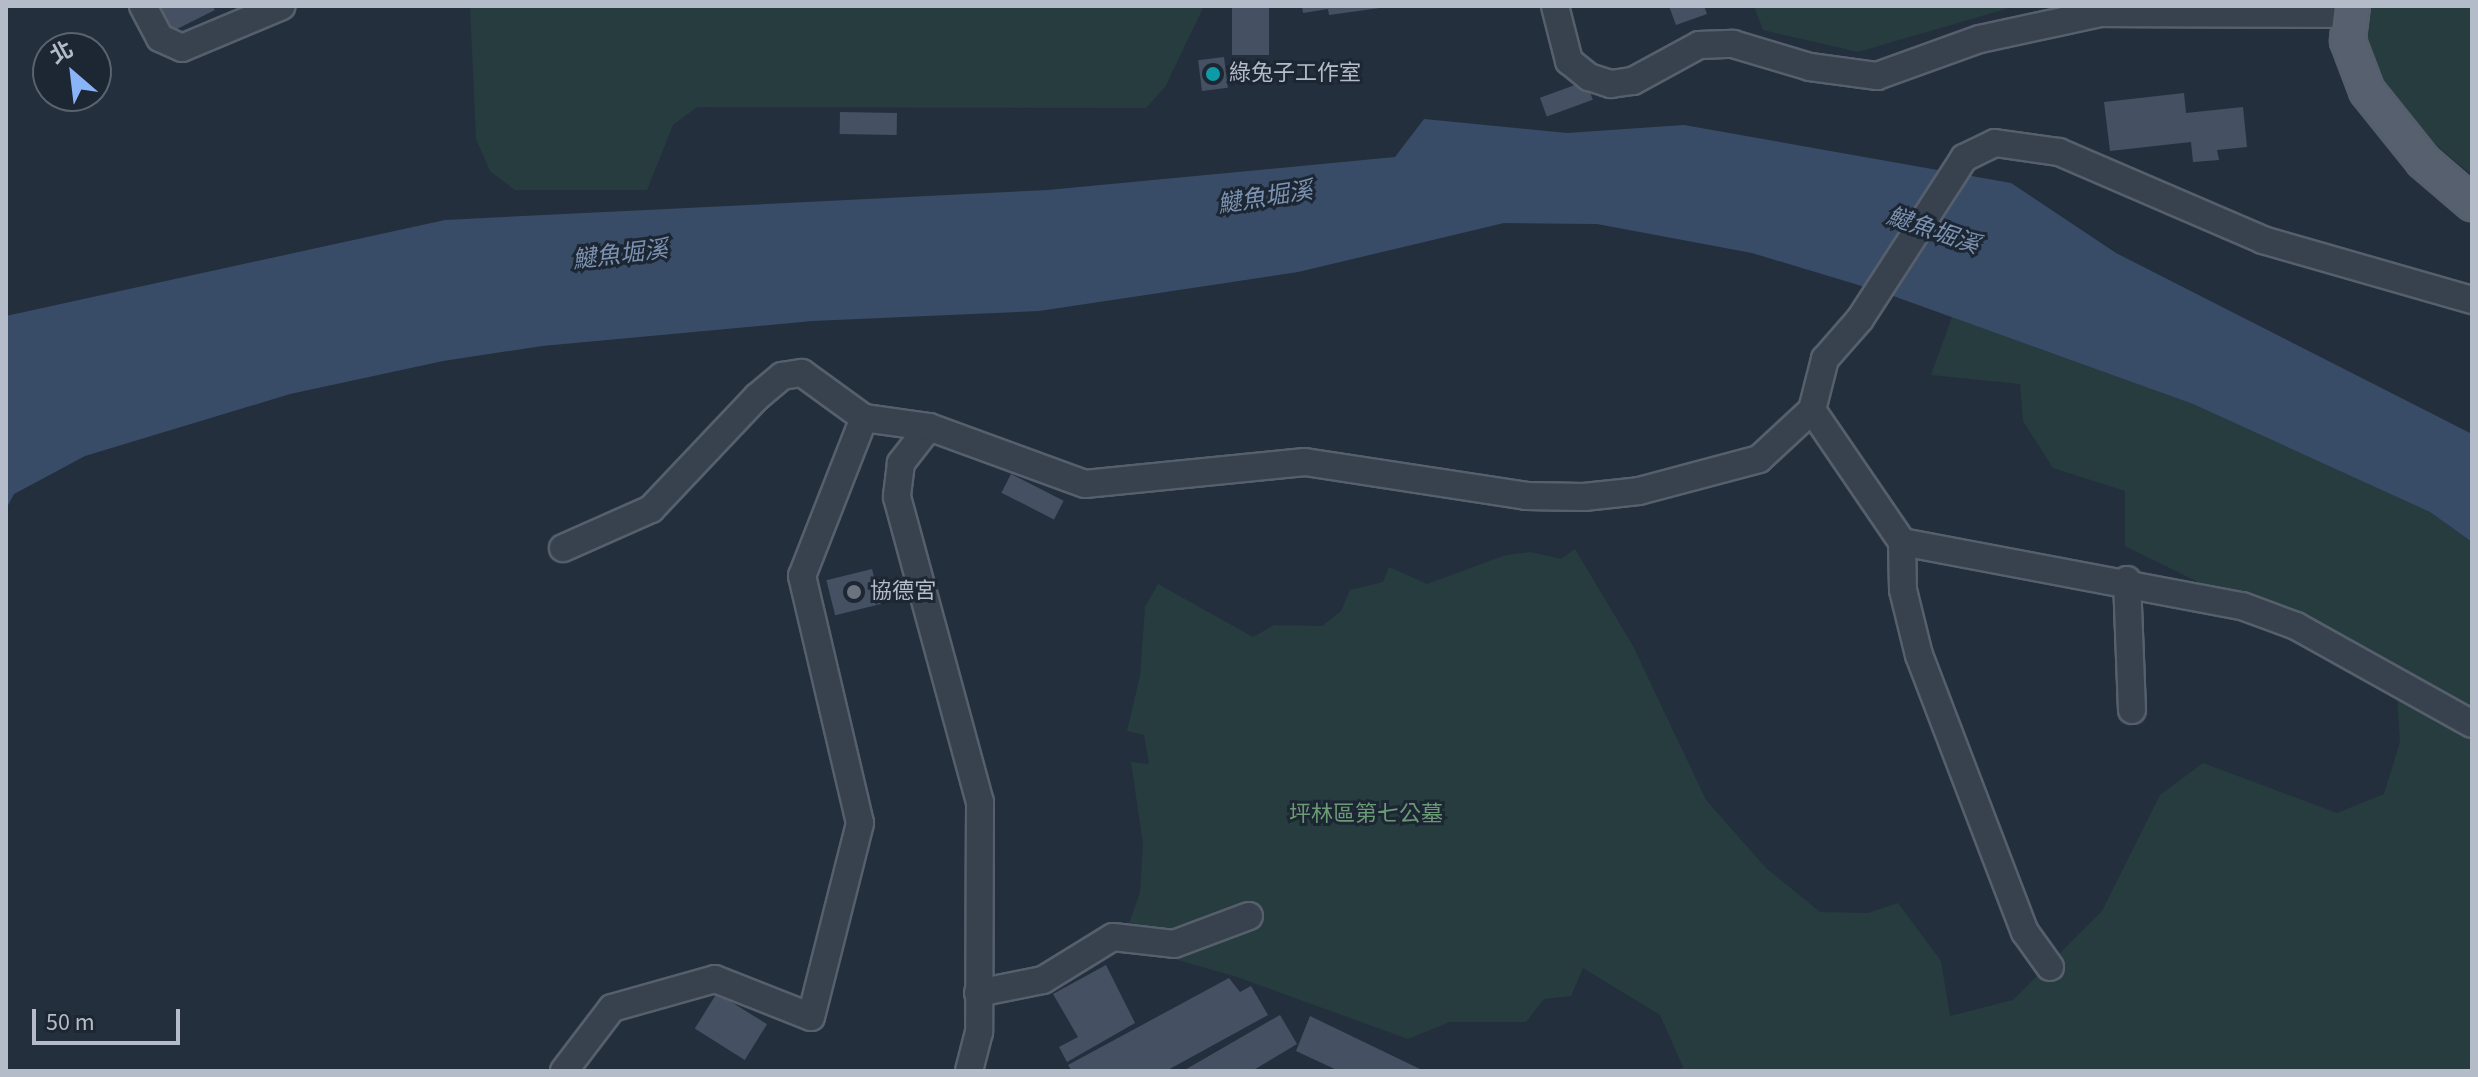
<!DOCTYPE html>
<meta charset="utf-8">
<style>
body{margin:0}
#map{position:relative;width:2478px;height:1077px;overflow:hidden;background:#242f3e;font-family:"Source Sans 3","Noto Sans TC",sans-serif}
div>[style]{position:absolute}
.green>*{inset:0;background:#263c3f}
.water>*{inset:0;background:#394c67}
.building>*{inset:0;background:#455162;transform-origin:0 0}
.roads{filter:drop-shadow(2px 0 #565f6c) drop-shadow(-2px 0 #565f6c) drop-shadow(0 2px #565f6c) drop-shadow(0 -2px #565f6c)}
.minor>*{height:26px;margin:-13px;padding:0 13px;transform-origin:13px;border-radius:13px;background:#38414e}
.major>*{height:34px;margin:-17px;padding:0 17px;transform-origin:17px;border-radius:17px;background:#56606e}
.dots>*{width:22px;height:22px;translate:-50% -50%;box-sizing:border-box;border:4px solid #1d2633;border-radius:50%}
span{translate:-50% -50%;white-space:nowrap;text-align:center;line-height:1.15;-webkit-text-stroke:6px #1d2633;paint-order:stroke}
.poi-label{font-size:22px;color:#b4bcc9}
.left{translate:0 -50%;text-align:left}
.park-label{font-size:22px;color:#6b9a76}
.water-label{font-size:24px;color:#7c92b1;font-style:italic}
.frame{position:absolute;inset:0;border:8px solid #b4bcc9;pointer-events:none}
.north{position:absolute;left:32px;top:32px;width:80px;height:80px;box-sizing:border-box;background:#1d2633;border:2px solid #59626f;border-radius:50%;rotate:332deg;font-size:22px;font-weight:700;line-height:32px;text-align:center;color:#b4bcc9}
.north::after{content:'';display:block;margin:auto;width:28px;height:36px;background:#8ab4f8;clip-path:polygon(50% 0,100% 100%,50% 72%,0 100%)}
.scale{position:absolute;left:32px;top:1009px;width:148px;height:36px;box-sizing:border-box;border:4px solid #b4bcc9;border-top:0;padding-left:10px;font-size:24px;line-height:28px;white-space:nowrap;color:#b4bcc9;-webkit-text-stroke:6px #1d2633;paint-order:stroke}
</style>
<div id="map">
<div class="green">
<i style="clip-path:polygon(470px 6px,1204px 6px,1165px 87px,1146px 108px,697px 107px,673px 125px,647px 190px,515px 190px,490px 171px,476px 139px)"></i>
<i style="clip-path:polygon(1754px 6px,2016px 6px,1858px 52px,1763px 30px)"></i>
<i style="clip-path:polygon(2358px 6px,2472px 6px,2472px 175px,2370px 90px)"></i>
<i style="clip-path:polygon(1952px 317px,2193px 404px,2430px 512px,2472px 542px,2472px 1071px,1678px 1071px,1683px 1067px,1660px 1015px,1583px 968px,1571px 996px,1544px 999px,1526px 1022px,1450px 1022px,1408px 1039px,1237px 977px,1122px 944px,1140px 892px,1143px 844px,1131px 762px,1149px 764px,1144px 735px,1127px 731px,1140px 676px,1145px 607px,1158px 584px,1253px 637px,1274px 625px,1322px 626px,1341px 611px,1350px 590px,1383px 582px,1389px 567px,1427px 584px,1506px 555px,1530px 552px,1561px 559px,1575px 549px,1633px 646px,1706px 800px,1766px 868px,1820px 912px,1868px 913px,1898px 903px,1941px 961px,1950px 1016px,2013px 1000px,2102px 911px,2160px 795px,2203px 763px,2337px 813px,2384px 794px,2400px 742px,2396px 680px,2125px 546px,2125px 491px,2053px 468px,2023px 421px,2020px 384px,1931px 375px)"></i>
</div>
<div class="water">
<i style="clip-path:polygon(1424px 119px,1567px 133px,1684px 125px,2011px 183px,2116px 253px,2472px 434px,2472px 542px,2430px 512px,2193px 404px,1885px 293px,1752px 253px,1597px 224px,1504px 223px,1298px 272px,1039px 311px,812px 321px,542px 346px,443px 361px,290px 394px,85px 456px,14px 494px,6px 509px,6px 316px,445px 220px,1048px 190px,1395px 157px)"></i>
</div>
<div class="building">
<i style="clip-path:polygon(158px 6px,212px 6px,215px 10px,171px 32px)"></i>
<i style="left:1232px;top:6px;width:37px;height:49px"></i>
<i style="clip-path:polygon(1302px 6px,1380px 6px,1380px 8px,1329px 15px,1328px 9px,1303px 13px)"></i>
<i style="clip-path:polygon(1669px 6px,1704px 6px,1707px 14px,1676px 25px)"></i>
<i style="left:1224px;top:57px;width:31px;height:26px;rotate:83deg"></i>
<i style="left:1586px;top:81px;width:20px;height:49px;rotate:70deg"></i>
<i style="clip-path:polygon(2184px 93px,2186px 113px,2243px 107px,2247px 147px,2217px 150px,2219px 160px,2193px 162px,2191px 142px,2110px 151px,2104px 102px)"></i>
<i style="left:840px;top:112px;width:57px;height:22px;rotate:1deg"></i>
<i style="left:1011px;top:474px;width:59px;height:21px;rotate:27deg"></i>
<i style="left:872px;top:569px;width:36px;height:47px;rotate:76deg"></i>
<i style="clip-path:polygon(1106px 965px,1135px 1023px,1067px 1062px,1059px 1047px,1078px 1037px,1053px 994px)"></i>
<i style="clip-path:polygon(1229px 978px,1240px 992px,1251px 986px,1268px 1015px,1166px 1071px,1072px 1071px,1068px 1065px)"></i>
<i style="left:717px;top:993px;width:59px;height:42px;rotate:32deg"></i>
<i style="clip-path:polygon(1280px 1015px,1297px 1044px,1252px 1071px,1183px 1071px)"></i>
<i style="clip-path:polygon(1310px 1016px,1424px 1071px,1339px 1071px,1296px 1051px)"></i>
</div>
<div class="roads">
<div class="minor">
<i style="left:143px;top:6px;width:36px;rotate:62deg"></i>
<i style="left:160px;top:38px;width:24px;rotate:24deg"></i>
<i style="left:182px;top:48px;width:108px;rotate:-22.8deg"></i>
<i style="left:1555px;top:6px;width:57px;rotate:75.7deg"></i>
<i style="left:1569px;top:61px;width:26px;rotate:39deg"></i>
<i style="left:1589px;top:77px;width:23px;rotate:18deg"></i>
<i style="left:1611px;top:84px;width:22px;rotate:-8deg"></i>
<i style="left:1633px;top:81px;width:75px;rotate:-28.6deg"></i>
<i style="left:1699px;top:45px;width:34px;rotate:-2deg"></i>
<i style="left:1733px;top:44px;width:80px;rotate:16.6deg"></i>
<i style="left:1810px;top:67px;width:68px;rotate:7.7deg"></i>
<i style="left:1877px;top:76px;width:109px;rotate:-19.8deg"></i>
<i style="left:1980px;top:39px;width:123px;rotate:-12.2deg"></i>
<i style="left:2100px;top:13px;width:249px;rotate:0.2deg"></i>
<i style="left:1812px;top:410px;width:160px;rotate:55.7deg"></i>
<i style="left:1902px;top:542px;width:346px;rotate:10.7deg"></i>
<i style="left:2242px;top:606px;width:58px;rotate:20.3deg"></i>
<i style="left:2296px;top:626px;width:201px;rotate:29.1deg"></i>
<i style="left:929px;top:427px;width:46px;rotate:127.9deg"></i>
<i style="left:901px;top:463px;width:34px;rotate:97deg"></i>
<i style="left:897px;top:497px;width:316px;rotate:74.8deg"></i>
<i style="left:980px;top:802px;width:230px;rotate:90.2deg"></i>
<i style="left:979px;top:1032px;width:40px;rotate:104.4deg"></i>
<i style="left:1902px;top:542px;width:48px;rotate:88.8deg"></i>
<i style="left:1903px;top:590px;width:67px;rotate:76.2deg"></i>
<i style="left:1919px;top:655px;width:297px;rotate:69.1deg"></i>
<i style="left:2025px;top:932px;width:43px;rotate:54.5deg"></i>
<i style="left:563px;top:548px;width:96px;rotate:-23.9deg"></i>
<i style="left:651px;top:509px;width:154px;rotate:-46.6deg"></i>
<i style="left:757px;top:397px;width:33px;rotate:-40deg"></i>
<i style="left:782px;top:376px;width:20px;rotate:-9deg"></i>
<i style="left:802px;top:373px;width:77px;rotate:36deg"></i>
<i style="left:864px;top:418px;width:66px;rotate:7.9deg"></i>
<i style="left:929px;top:427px;width:166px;rotate:20.1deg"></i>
<i style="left:1085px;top:484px;width:221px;rotate:-5.7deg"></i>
<i style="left:1305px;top:462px;width:224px;rotate:8.7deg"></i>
<i style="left:1526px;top:496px;width:58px;rotate:1deg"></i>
<i style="left:1584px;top:497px;width:55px;rotate:-6.2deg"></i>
<i style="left:1639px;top:491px;width:124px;rotate:-14.9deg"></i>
<i style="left:1759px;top:459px;width:72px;rotate:-42.8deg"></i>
<i style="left:1812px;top:410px;width:53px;rotate:-75.7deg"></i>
<i style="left:1825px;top:359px;width:53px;rotate:-48.8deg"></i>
<i style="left:1860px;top:319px;width:192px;rotate:-57.1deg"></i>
<i style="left:1964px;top:158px;width:34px;rotate:-26deg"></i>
<i style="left:1995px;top:143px;width:65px;rotate:8deg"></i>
<i style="left:2059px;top:152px;width:222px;rotate:23.3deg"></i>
<i style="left:2263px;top:240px;width:217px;rotate:16deg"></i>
<i style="left:2127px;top:580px;width:130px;rotate:87.8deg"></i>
<i style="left:978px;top:993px;width:66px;rotate:-11.3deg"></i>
<i style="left:1043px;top:980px;width:82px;rotate:-31.6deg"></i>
<i style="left:1113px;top:937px;width:61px;rotate:6.5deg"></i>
<i style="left:1174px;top:944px;width:80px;rotate:-20.5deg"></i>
<i style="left:564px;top:1071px;width:79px;rotate:-52.7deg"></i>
<i style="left:612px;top:1008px;width:107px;rotate:-15.7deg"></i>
<i style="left:715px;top:979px;width:103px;rotate:21.6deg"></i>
<i style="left:811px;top:1017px;width:200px;rotate:-75.8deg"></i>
<i style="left:860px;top:823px;width:254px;rotate:-103.2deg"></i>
<i style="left:802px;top:576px;width:170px;rotate:-68.6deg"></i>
</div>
<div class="major">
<i style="left:2352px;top:6px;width:35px;rotate:97deg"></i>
<i style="left:2348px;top:41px;width:53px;rotate:69.2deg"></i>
<i style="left:2367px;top:91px;width:90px;rotate:51.3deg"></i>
<i style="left:2423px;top:161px;width:65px;rotate:40.6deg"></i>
</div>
</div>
<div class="dots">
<i style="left:1213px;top:74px;background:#0f9aa8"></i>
<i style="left:854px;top:592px;background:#6b7280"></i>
</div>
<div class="poi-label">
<span class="left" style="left:1229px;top:74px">綠兔子工作室</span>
<span class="left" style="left:870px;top:592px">協德宮</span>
</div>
<div class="park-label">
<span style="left:1366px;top:815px">坪林區第七公墓</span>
</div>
<div class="water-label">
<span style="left:1265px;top:198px;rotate:-9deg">𩻸魚堀溪</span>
<span style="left:1933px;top:231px;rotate:19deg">𩻸魚堀溪</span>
<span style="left:620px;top:255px;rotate:-7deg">𩻸魚堀溪</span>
</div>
<div class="frame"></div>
<div class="north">北</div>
<div class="scale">50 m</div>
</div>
